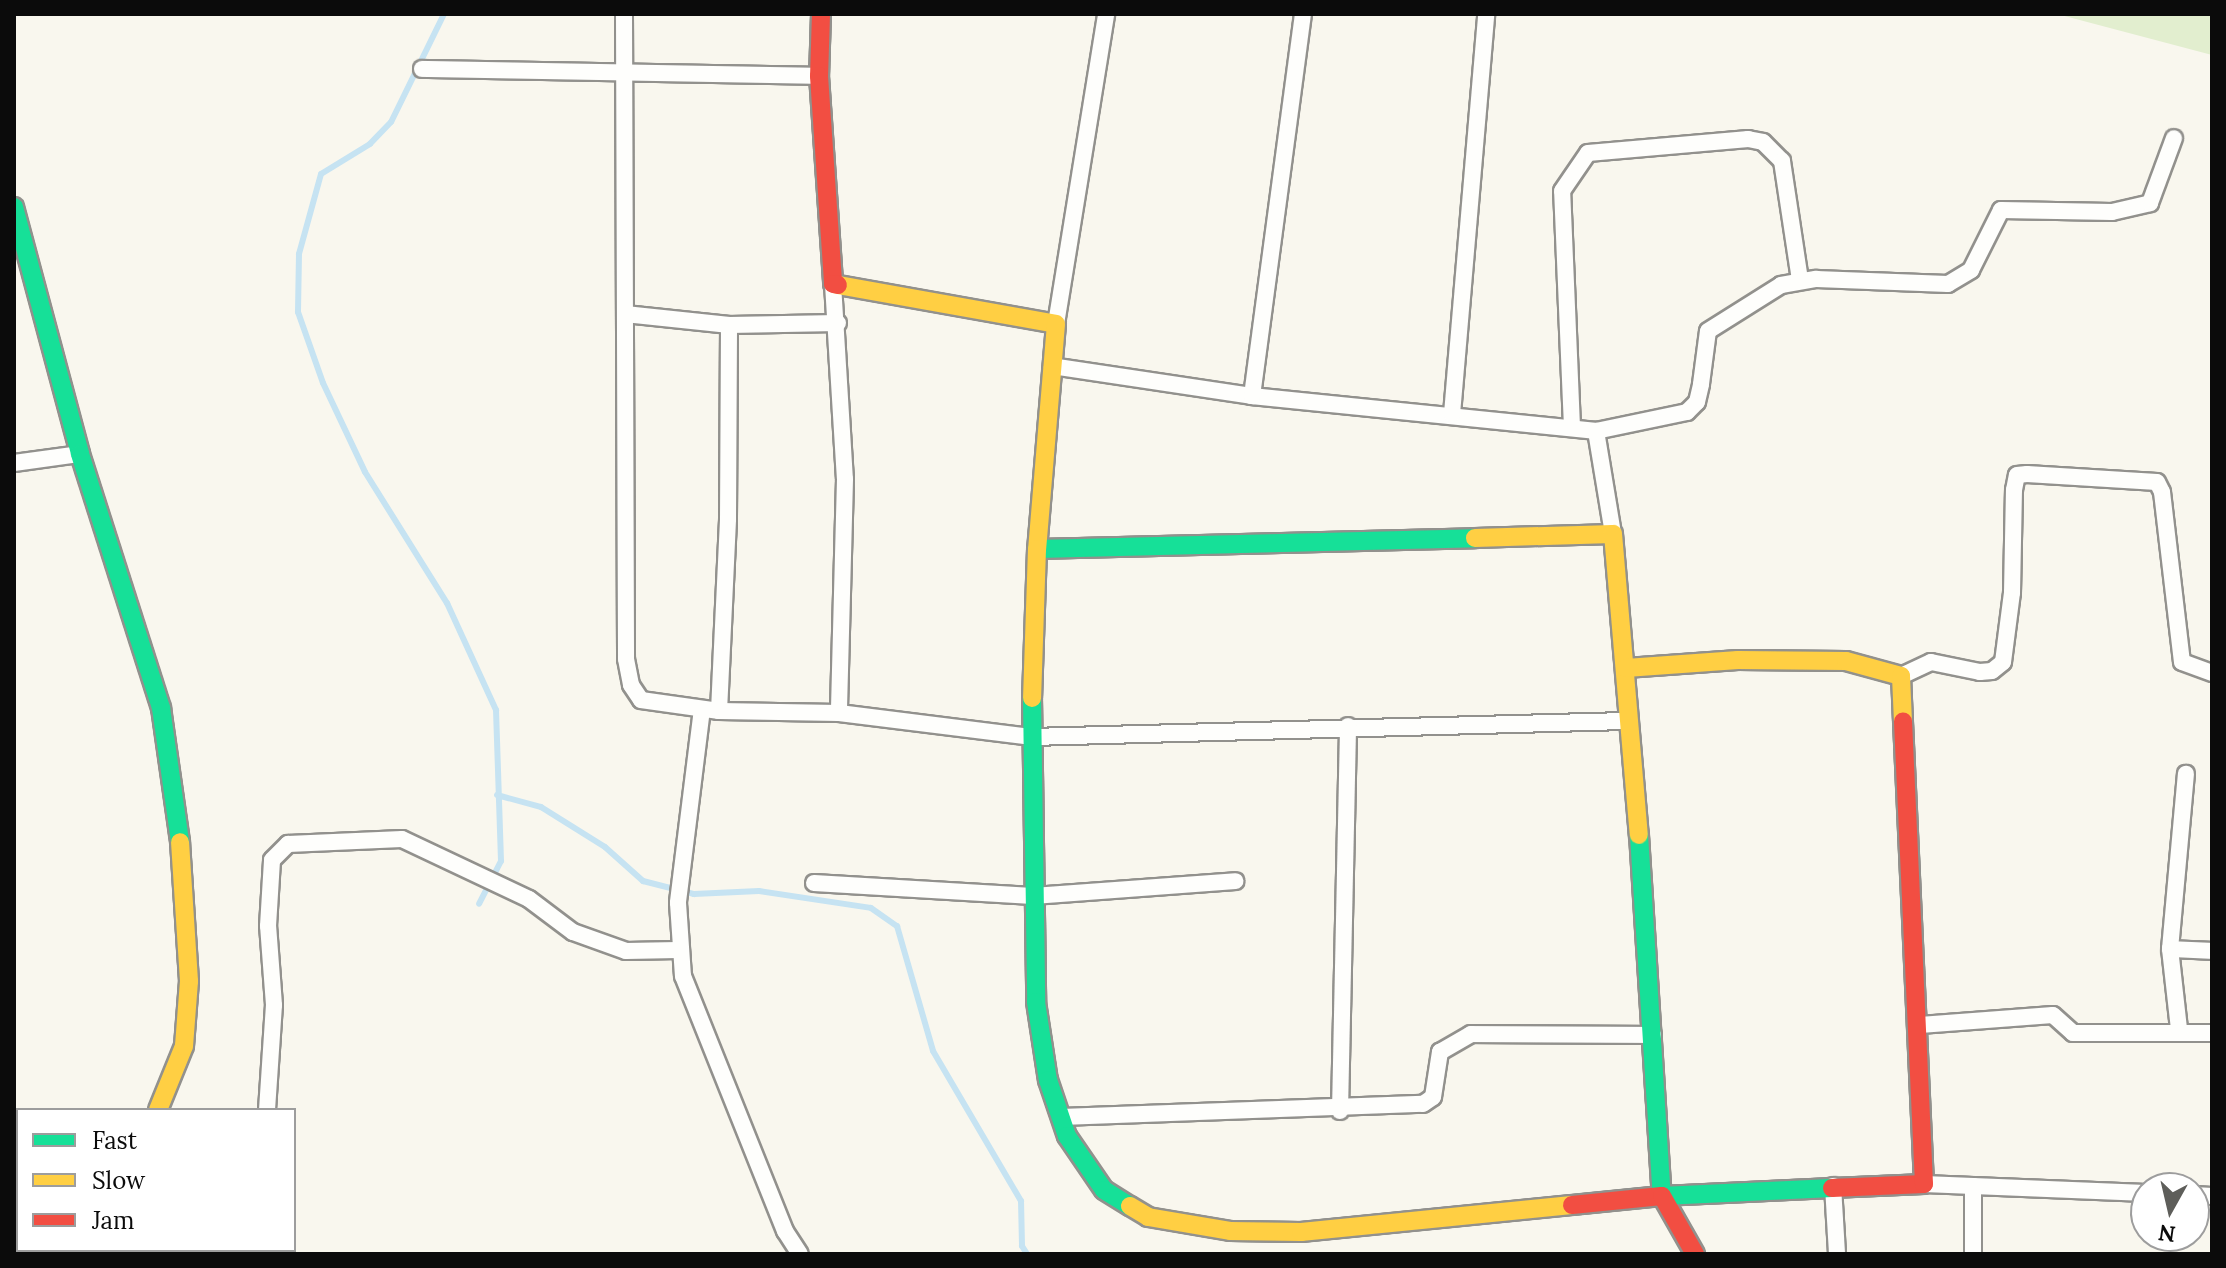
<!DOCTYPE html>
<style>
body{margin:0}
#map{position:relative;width:2226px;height:1268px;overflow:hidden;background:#f9f7ee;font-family:Lora,serif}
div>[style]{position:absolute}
.green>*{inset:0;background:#e2eecf}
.stream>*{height:6px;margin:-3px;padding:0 3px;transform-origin:3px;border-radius:3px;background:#c6e3f2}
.roads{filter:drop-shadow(2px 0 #92918d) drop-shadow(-2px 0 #92918d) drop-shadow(0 2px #92918d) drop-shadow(0 -2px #92918d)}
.street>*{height:16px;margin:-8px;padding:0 8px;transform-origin:8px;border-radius:8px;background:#fefefc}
.fast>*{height:18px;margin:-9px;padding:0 9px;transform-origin:9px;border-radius:9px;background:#16e098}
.slow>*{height:18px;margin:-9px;padding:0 9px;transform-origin:9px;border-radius:9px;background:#ffcf43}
.jam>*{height:18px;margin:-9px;padding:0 9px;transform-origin:9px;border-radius:9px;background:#f24e42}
span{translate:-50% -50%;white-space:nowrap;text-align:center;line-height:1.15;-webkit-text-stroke:8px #fff;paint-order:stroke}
.frame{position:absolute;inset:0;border:16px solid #0b0b0b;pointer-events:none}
.legend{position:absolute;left:16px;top:1108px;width:280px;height:144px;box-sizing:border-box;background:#fff;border:2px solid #9d9d9d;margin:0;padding:10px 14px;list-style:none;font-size:24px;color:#0b0b0b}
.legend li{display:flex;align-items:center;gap:16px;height:40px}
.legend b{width:40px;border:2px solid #9d9d9d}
.north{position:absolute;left:2130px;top:1172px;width:80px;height:80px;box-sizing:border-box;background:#fff;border:2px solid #9d9d9d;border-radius:50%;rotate:188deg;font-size:22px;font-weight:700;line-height:32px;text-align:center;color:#0b0b0b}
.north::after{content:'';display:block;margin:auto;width:28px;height:36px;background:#5e5e5a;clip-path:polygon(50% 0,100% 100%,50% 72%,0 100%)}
</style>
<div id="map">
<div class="green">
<i style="clip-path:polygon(2057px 14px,2212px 14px,2212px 55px)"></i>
</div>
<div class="stream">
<i style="left:444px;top:14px;width:120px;rotate:116.1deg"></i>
<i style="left:391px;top:122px;width:30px;rotate:134deg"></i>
<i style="left:370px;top:144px;width:57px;rotate:148.5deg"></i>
<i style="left:321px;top:174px;width:83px;rotate:105.4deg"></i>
<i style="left:299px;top:254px;width:58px;rotate:91deg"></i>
<i style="left:298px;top:312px;width:75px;rotate:70.6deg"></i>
<i style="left:323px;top:383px;width:98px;rotate:64.7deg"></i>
<i style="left:365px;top:472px;width:155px;rotate:58deg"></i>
<i style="left:447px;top:603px;width:118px;rotate:65.4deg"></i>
<i style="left:496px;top:710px;width:151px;rotate:88.1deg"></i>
<i style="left:501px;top:861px;width:48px;rotate:117.1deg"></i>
<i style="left:497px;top:795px;width:46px;rotate:15.3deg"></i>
<i style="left:541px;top:807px;width:75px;rotate:32deg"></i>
<i style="left:605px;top:847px;width:51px;rotate:41.8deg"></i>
<i style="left:643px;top:881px;width:53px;rotate:14.3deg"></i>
<i style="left:694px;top:894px;width:65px;rotate:-2.6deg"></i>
<i style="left:759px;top:891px;width:113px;rotate:8.6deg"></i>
<i style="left:871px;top:908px;width:32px;rotate:35deg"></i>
<i style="left:897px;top:926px;width:130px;rotate:73.9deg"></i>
<i style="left:933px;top:1051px;width:174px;rotate:59.6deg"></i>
<i style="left:1021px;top:1201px;width:45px;rotate:88.7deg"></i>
<i style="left:1022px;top:1246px;width:9px;rotate:58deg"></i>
</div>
<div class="roads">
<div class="street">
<i style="left:624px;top:14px;width:645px;rotate:89.82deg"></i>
<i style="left:626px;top:659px;width:26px;rotate:79deg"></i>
<i style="left:631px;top:685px;width:18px;rotate:56deg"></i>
<i style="left:641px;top:700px;width:79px;rotate:8deg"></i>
<i style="left:719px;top:711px;width:120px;rotate:1deg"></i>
<i style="left:839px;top:713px;width:193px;rotate:7.1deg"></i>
<i style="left:1031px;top:737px;width:595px;rotate:-1.54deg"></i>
<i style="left:422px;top:69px;width:397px;rotate:1deg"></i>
<i style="left:833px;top:284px;width:195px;rotate:86.5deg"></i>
<i style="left:845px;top:479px;width:234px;rotate:91.5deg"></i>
<i style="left:625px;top:314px;width:105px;rotate:6deg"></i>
<i style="left:729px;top:325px;width:109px;rotate:-1.1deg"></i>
<i style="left:1056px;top:324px;width:314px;rotate:-80.8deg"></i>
<i style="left:1052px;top:366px;width:202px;rotate:8.5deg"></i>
<i style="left:1252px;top:396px;width:346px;rotate:5.8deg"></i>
<i style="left:1596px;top:431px;width:104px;rotate:80.6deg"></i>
<i style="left:1252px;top:396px;width:385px;rotate:-82.4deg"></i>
<i style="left:1452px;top:414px;width:401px;rotate:-85.1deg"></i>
<i style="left:1572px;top:427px;width:236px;rotate:-92.4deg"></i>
<i style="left:1562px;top:191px;width:46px;rotate:-55.6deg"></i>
<i style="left:1588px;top:153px;width:161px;rotate:-5deg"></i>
<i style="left:1748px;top:139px;width:15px;rotate:11deg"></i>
<i style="left:1763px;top:142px;width:27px;rotate:45deg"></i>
<i style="left:1782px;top:161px;width:120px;rotate:81.4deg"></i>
<i style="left:1596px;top:431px;width:93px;rotate:-11.8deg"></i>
<i style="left:1687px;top:412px;width:14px;rotate:-45deg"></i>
<i style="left:1697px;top:402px;width:18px;rotate:-77deg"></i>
<i style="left:1701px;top:384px;width:53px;rotate:-82.5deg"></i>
<i style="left:1708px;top:331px;width:86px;rotate:-32.2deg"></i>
<i style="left:1781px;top:285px;width:36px;rotate:-10deg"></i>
<i style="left:1816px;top:279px;width:132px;rotate:2.2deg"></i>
<i style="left:1948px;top:284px;width:27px;rotate:-31deg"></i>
<i style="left:1971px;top:270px;width:67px;rotate:-63.4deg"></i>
<i style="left:2001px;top:210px;width:111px;rotate:1deg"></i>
<i style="left:2112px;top:212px;width:39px;rotate:-13deg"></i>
<i style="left:2150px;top:203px;width:69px;rotate:-69.7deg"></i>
<i style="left:14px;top:463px;width:67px;rotate:-7.8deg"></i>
<i style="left:1901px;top:676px;width:33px;rotate:-25deg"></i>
<i style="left:1931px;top:662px;width:50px;rotate:11.5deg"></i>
<i style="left:1980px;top:672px;width:12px;rotate:-5deg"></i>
<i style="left:1992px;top:671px;width:14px;rotate:-39deg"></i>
<i style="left:2003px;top:662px;width:70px;rotate:-82.6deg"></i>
<i style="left:2012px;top:593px;width:103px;rotate:-88.9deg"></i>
<i style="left:2014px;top:490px;width:15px;rotate:-79deg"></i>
<i style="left:2017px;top:475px;width:10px;rotate:-6deg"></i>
<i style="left:2027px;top:474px;width:130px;rotate:3.5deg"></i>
<i style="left:2157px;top:482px;width:11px;rotate:63deg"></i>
<i style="left:2162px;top:492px;width:171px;rotate:83.3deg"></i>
<i style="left:2182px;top:662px;width:32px;rotate:20deg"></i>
<i style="left:702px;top:709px;width:195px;rotate:97.1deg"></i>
<i style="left:678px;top:903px;width:73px;rotate:86.1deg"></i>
<i style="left:683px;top:976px;width:275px;rotate:68.2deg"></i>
<i style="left:785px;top:1231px;width:27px;rotate:57deg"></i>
<i style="left:719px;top:711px;width:192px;rotate:-87.3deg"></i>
<i style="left:728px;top:519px;width:194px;rotate:-89.7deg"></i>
<i style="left:814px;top:883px;width:219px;rotate:3.4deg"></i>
<i style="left:1033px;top:896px;width:203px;rotate:-4.2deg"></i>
<i style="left:2170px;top:949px;width:42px;rotate:2.7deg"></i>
<i style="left:1920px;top:1025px;width:133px;rotate:-4.3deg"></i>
<i style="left:2053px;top:1015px;width:27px;rotate:42deg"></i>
<i style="left:2073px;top:1033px;width:139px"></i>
<i style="left:2179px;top:1029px;width:81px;rotate:-96.4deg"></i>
<i style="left:2170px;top:949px;width:176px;rotate:-84.8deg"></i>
<i style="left:267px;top:1110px;width:105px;rotate:-86.2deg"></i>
<i style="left:274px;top:1005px;width:79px;rotate:-94.3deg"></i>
<i style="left:268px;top:926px;width:66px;rotate:-86.5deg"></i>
<i style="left:272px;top:860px;width:23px;rotate:-45deg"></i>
<i style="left:288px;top:844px;width:114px;rotate:-2.5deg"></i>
<i style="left:402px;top:839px;width:140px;rotate:25.3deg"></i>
<i style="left:529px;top:899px;width:55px;rotate:36.9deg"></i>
<i style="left:573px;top:932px;width:56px;rotate:19.7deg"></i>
<i style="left:626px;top:951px;width:52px;rotate:-1.1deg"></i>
<i style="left:1340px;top:1111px;width:385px;rotate:-88.8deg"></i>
<i style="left:1061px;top:1117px;width:362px;rotate:-2.1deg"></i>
<i style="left:1423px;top:1104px;width:12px;rotate:-35deg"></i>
<i style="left:1433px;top:1097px;width:46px;rotate:-81.2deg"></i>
<i style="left:1440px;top:1052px;width:36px;rotate:-30deg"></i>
<i style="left:1471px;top:1034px;width:182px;rotate:0.3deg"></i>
<i style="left:1924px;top:1184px;width:222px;rotate:2.3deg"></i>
<i style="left:1833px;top:1186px;width:68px;rotate:86.6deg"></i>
<i style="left:1973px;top:1186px;width:68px;rotate:90deg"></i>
<i style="left:2194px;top:1195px;width:18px;rotate:3deg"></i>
<i style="left:238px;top:1254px;width:4px;rotate:-76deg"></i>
</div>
<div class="fast">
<i style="left:14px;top:207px;width:256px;rotate:75deg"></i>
<i style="left:80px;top:454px;width:267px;rotate:72.3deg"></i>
<i style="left:161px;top:708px;width:135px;rotate:81.9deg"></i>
<i style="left:1037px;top:549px;width:438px;rotate:-1.4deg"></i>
<i style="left:1032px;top:698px;width:304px;rotate:89.2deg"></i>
<i style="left:1036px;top:1002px;width:79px;rotate:81.3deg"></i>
<i style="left:1048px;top:1080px;width:59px;rotate:71.3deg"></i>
<i style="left:1067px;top:1136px;width:65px;rotate:55.6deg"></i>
<i style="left:1104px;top:1190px;width:31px;rotate:32deg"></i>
<i style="left:1639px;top:835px;width:362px;rotate:86.4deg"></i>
<i style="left:1662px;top:1196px;width:170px;rotate:-2.7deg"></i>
</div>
<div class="slow">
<i style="left:838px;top:285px;width:221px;rotate:10.1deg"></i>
<i style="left:1056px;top:324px;width:226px;rotate:94.8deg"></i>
<i style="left:1037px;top:549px;width:149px;rotate:91.9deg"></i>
<i style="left:1475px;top:538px;width:138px;rotate:-1.7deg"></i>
<i style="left:1613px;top:534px;width:302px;rotate:85.1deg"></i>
<i style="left:1626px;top:668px;width:112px;rotate:-4.1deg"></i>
<i style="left:1738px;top:660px;width:108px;rotate:0.5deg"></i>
<i style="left:1846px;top:661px;width:57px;rotate:15.3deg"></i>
<i style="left:1901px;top:676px;width:45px;rotate:87.5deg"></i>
<i style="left:158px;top:1110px;width:69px;rotate:-67.9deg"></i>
<i style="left:184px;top:1046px;width:65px;rotate:-85.6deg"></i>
<i style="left:189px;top:981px;width:139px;rotate:-93.7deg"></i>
<i style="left:1130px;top:1206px;width:21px;rotate:31deg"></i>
<i style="left:1148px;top:1217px;width:83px;rotate:9.7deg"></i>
<i style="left:1230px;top:1231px;width:71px;rotate:0.8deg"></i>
<i style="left:1301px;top:1232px;width:272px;rotate:-5.7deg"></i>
</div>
<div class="jam">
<i style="left:821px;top:14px;width:62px;rotate:91.8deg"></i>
<i style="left:819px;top:76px;width:208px;rotate:86.1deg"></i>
<i style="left:833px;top:284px;width:5px;rotate:11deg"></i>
<i style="left:1832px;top:1188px;width:92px;rotate:-2.5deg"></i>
<i style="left:1924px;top:1184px;width:463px;rotate:-92.6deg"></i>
<i style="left:1572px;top:1205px;width:90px;rotate:-5.7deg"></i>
<i style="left:1662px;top:1196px;width:67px;rotate:60.4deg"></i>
<i style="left:75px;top:1254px;width:4px;rotate:-63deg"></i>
</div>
</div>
<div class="frame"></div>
<ul class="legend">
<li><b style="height:10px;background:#16e098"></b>Fast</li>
<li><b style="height:10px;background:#ffcf43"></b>Slow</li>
<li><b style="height:10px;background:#f24e42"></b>Jam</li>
</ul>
<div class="north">N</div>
</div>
